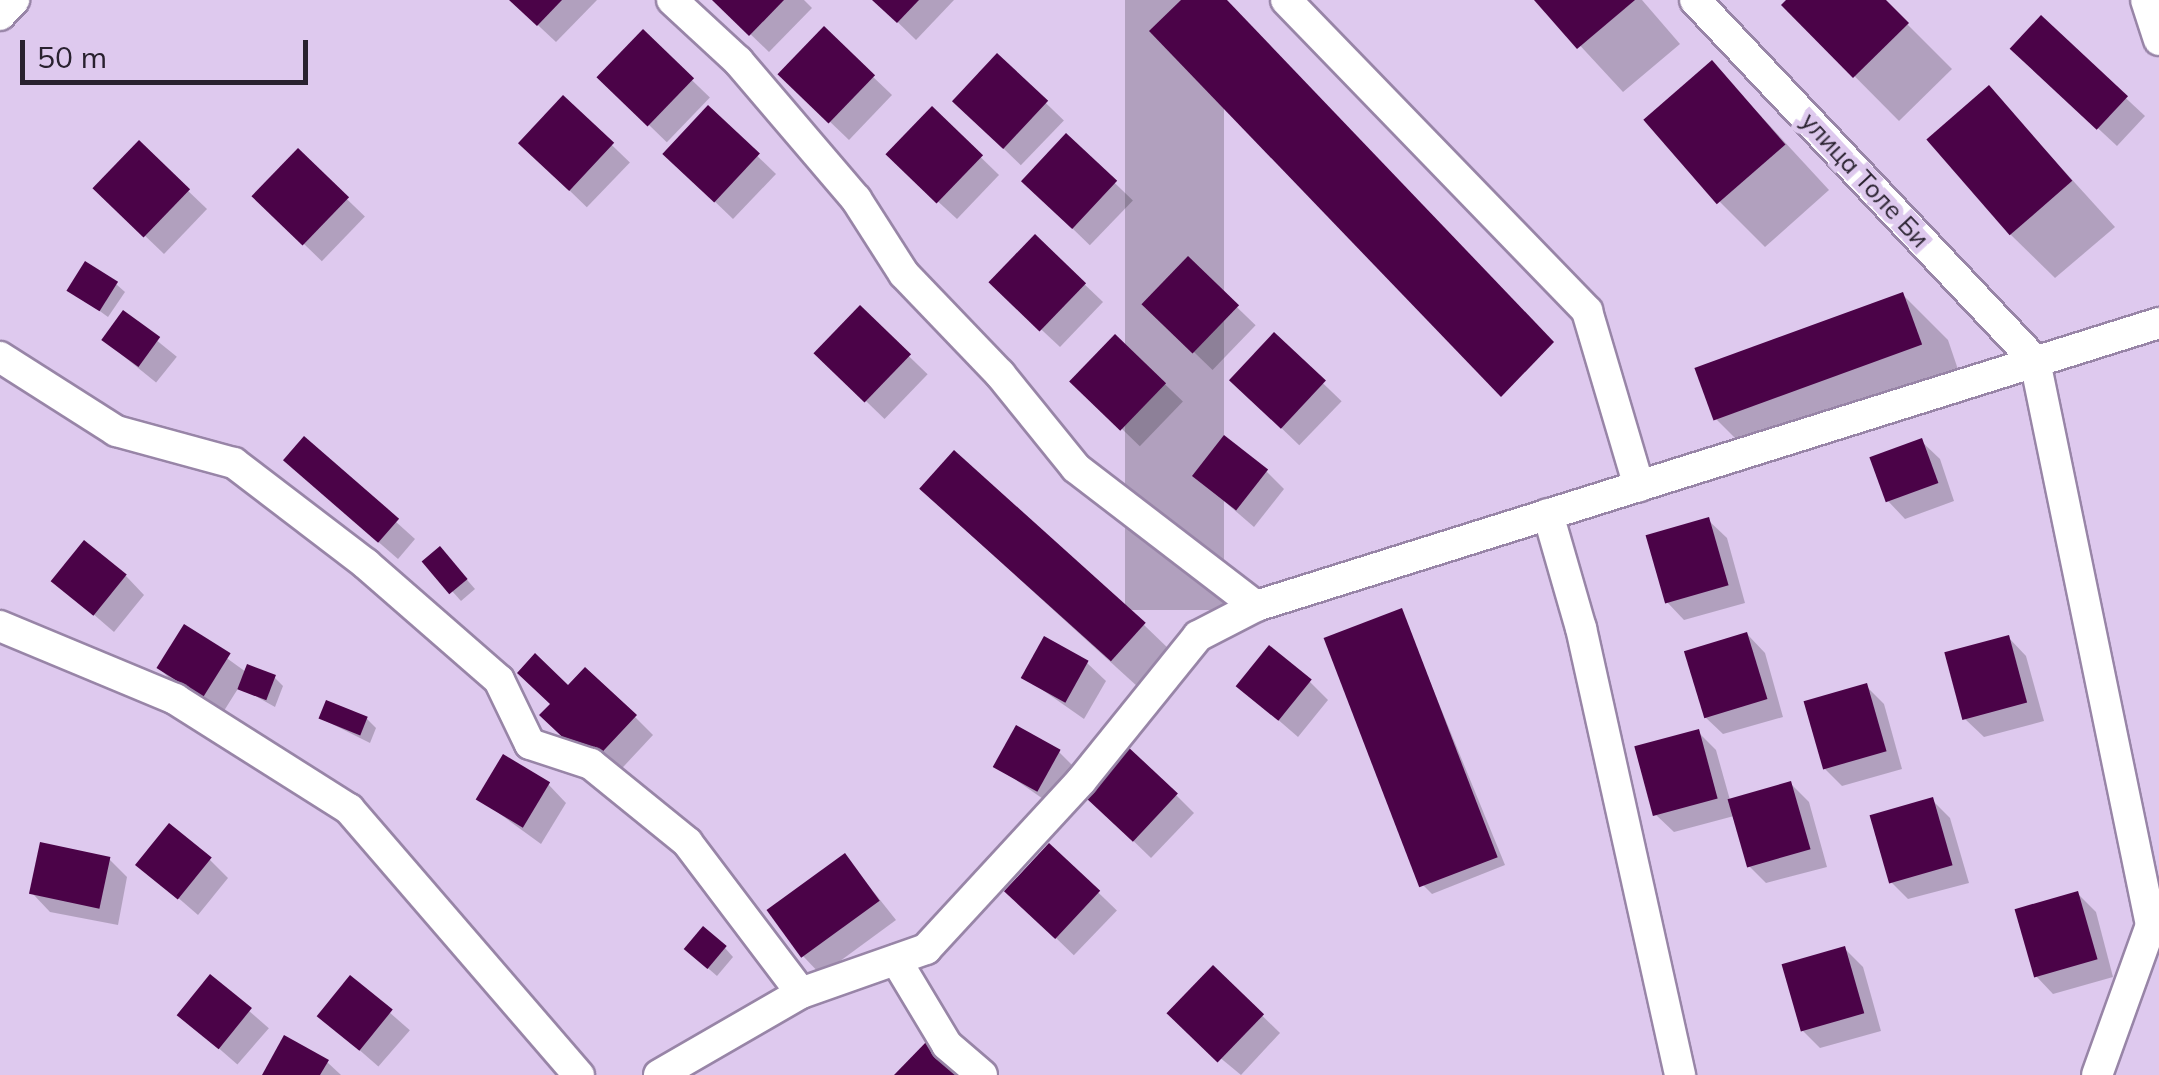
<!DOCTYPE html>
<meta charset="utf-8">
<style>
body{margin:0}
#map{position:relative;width:2159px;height:1075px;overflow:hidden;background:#dec9ee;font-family:Mulish,sans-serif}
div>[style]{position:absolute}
.shadow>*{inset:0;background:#0003;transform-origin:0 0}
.building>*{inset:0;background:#4b0348;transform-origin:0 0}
.roads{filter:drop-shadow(2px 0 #9885a7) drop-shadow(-2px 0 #9885a7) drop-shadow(0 2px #9885a7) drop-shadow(0 -2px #9885a7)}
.street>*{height:30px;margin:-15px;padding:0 15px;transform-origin:15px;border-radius:15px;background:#fff}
span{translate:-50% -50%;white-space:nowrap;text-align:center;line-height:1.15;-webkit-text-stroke:10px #dec9ee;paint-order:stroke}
.street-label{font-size:25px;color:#29212f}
.scale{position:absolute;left:20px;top:40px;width:288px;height:45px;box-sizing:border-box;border:5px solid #29212f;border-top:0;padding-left:12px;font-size:30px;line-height:35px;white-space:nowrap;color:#29212f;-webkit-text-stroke:8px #dec9ee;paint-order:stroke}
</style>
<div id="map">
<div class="shadow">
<i style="clip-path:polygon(511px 0,597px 0,556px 42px)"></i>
<i style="clip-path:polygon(715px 0,804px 0,812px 8px,769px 52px)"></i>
<i style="clip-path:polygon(875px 0,954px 0,916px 40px)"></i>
<i style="left:1125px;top:0;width:99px;height:610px"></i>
<i style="clip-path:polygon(1538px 0,1642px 0,1680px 44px,1623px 92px)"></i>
<i style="clip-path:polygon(1789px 0,1883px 0,1952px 69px,1899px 121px,1784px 5px)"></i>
<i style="clip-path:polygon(2041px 19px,2145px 116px,2117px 146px,2032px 67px)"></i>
<i style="clip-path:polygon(824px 30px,892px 95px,849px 140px,800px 93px)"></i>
<i style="left:643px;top:33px;width:93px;height:62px;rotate:44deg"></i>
<i style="left:997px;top:56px;width:93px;height:62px;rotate:44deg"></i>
<i style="clip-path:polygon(1712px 63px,1829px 190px,1765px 247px,1720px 202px)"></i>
<i style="clip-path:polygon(1989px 88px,2115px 227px,2055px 278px,2010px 234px)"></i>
<i style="left:563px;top:98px;width:93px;height:62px;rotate:44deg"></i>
<i style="clip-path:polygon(708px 109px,776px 174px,733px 219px,684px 172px)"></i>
<i style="clip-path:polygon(932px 110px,999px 175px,957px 219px,907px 173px)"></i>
<i style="left:1066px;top:136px;width:93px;height:62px;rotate:44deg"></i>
<i style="clip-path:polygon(139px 144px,207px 209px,164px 254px,115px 207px)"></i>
<i style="left:298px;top:152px;width:93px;height:62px;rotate:44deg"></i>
<i style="clip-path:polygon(1035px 237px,1103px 302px,1060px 347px,1011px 301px)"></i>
<i style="left:1188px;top:260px;width:94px;height:62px;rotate:44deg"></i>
<i style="clip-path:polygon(116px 284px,125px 292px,108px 317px,69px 289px)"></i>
<i style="clip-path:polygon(1903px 295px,1948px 340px,1965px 390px,1759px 462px,1714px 417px)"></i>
<i style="left:860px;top:309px;width:94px;height:62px;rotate:44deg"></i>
<i style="left:124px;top:314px;width:68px;height:33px;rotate:39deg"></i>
<i style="left:1274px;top:336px;width:94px;height:61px;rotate:44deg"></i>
<i style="left:1116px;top:337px;width:93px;height:62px;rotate:44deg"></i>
<i style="clip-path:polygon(305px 440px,415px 539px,398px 559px,305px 478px)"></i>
<i style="clip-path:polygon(1921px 441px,1940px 459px,1954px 501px,1905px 519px,1887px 500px)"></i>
<i style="clip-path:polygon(1266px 471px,1284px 489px,1254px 527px,1195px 476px)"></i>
<i style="clip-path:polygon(949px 515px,1144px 625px,1171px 651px,1138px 687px)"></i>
<i style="clip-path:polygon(1708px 520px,1727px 538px,1745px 603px,1684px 620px,1666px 601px)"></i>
<i style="clip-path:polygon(448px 558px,475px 589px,461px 601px,426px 562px)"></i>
<i style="clip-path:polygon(126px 576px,144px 595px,114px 632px,55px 581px)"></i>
<i style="clip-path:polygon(1401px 611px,1505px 865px,1432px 894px,1423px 885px)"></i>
<i style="clip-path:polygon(185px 628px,246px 672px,275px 678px,283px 686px,275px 707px,239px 687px,222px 714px,178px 687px,160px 669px)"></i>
<i style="clip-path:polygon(1747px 634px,1765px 653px,1783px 717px,1723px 734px,1704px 716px)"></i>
<i style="clip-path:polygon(2008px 637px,2026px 656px,2044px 721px,1984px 737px,1965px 719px)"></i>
<i style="clip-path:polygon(1087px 663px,1106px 681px,1084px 719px,1024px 677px)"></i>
<i style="clip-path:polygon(1310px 682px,1328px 700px,1298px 737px,1239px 686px)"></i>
<i style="clip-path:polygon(1866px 686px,1884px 704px,1902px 769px,1842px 786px,1824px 768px)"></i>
<i style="clip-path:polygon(568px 688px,635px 717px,653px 735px,611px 780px)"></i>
<i style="clip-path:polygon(322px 719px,367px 719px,376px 728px,370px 743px)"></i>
<i style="clip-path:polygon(1698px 732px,1716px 750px,1730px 800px,1790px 783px,1809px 802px,1827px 867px,1766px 883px,1748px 865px,1734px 816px,1674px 832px,1655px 814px)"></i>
<i style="clip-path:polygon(1059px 752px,1077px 770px,1056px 808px,996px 766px)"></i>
<i style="clip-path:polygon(548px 784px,566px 803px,541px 844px,478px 798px)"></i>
<i style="clip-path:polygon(1084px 793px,1176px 795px,1194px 813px,1151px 858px)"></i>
<i style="clip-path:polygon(1932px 800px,1950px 818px,1969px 883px,1908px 899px,1890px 881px)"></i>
<i style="left:1050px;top:846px;width:93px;height:62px;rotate:44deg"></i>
<i style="clip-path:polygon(845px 856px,896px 920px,821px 975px,803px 956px)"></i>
<i style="clip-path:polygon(109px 859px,127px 877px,118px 925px,50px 912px,32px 893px)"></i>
<i style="clip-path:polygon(210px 860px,228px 878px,198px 915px,139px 864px)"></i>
<i style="clip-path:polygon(2078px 894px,2096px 912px,2113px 977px,2053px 994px,2035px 975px)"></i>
<i style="clip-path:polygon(725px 948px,733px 957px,717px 976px,695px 957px)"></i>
<i style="clip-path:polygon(1844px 948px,1863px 967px,1881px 1031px,1820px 1048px,1802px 1030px)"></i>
<i style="clip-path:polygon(1213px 968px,1280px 1033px,1241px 1075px,1189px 1032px)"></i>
<i style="left:210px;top:977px;width:78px;height:48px;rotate:41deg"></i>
<i style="left:351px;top:979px;width:78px;height:48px;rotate:41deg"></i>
<i style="clip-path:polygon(327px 1062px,341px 1075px,265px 1075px)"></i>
</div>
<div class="building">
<i style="clip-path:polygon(509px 0,562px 0,537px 26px)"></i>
<i style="clip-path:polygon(712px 0,784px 0,749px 36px)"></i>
<i style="clip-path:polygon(872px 0,919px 0,897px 23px)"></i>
<i style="clip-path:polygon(1181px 0,1227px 0,1554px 342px,1501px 397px,1149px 31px)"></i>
<i style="clip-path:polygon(1534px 0,1635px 0,1577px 49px)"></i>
<i style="clip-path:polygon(1786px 0,1886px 0,1909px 23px,1853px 78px,1781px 5px)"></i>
<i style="left:2041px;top:15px;width:119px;height:46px;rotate:43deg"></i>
<i style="left:824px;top:26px;width:71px;height:67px;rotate:44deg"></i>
<i style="left:643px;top:29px;width:71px;height:67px;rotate:44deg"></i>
<i style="left:997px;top:53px;width:70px;height:66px;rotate:43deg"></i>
<i style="left:1712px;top:60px;width:112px;height:91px;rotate:49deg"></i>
<i style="left:1989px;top:85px;width:127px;height:83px;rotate:49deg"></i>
<i style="left:563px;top:95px;width:70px;height:66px;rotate:43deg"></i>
<i style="left:708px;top:105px;width:71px;height:67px;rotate:43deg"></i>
<i style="left:932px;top:106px;width:71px;height:67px;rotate:44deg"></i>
<i style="left:1066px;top:133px;width:70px;height:66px;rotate:43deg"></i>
<i style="left:139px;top:140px;width:71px;height:67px;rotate:44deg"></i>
<i style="left:298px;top:148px;width:71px;height:67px;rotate:44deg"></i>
<i style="left:1035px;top:234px;width:71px;height:67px;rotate:44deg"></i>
<i style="left:1188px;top:256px;width:71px;height:67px;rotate:44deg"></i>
<i style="left:85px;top:261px;width:39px;height:35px;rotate:32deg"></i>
<i style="left:1903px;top:292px;width:56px;height:222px;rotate:70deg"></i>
<i style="left:860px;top:305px;width:71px;height:67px;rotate:44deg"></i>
<i style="left:123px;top:310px;width:46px;height:37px;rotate:36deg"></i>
<i style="left:1274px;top:332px;width:71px;height:66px;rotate:43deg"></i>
<i style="left:1115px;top:334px;width:71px;height:66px;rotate:44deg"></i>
<i style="left:1224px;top:435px;width:56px;height:52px;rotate:38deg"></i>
<i style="left:304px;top:436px;width:126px;height:32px;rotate:41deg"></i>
<i style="left:1922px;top:438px;width:48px;height:56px;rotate:70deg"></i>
<i style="left:954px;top:450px;width:258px;height:52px;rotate:42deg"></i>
<i style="left:1709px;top:517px;width:71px;height:66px;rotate:74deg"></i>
<i style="left:84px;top:540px;width:55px;height:53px;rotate:39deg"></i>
<i style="left:440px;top:546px;width:43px;height:24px;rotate:50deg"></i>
<i style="left:1402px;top:608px;width:267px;height:84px;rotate:69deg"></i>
<i style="left:184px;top:624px;width:55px;height:52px;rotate:32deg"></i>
<i style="left:1747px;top:632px;width:70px;height:66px;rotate:73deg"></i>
<i style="left:2009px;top:635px;width:70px;height:67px;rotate:75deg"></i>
<i style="left:1044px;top:636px;width:51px;height:48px;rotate:29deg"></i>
<i style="left:1269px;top:645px;width:55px;height:53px;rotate:39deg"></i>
<i style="clip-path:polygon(535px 653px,568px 685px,585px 667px,637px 715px,591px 764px,539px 715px,550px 704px,517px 673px)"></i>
<i style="left:247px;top:664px;width:31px;height:27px;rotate:21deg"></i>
<i style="left:1867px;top:683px;width:71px;height:66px;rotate:74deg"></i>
<i style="left:326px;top:700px;width:45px;height:20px;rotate:22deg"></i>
<i style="left:1016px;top:725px;width:51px;height:48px;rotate:29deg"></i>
<i style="left:1699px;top:729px;width:72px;height:67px;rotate:75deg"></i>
<i style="left:1126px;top:745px;width:71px;height:66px;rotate:43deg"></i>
<i style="left:503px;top:754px;width:55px;height:53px;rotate:31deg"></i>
<i style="left:1791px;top:781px;width:71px;height:66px;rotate:74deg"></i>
<i style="left:1933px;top:797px;width:71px;height:66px;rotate:74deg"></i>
<i style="left:169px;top:823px;width:55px;height:54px;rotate:39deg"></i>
<i style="left:40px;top:842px;width:72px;height:53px;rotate:12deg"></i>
<i style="left:1049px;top:843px;width:70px;height:66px;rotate:43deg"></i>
<i style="left:845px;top:853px;width:59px;height:97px;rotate:54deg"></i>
<i style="left:2078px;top:891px;width:71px;height:66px;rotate:74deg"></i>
<i style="left:703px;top:926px;width:31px;height:30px;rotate:40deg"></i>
<i style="left:1845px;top:946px;width:70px;height:66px;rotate:74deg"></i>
<i style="left:1213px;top:965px;width:71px;height:67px;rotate:44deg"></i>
<i style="left:210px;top:974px;width:54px;height:53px;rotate:39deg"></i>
<i style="left:350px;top:975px;width:55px;height:53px;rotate:39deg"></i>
<i style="clip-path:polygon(284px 1035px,329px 1060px,320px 1075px,262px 1075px)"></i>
<i style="clip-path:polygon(929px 1039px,968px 1075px,894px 1075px)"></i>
</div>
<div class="roads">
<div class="street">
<i style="left:672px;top:0;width:90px;rotate:42.7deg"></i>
<i style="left:738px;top:61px;width:182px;rotate:49.5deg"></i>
<i style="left:856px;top:199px;width:89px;rotate:57.4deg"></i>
<i style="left:904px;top:274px;width:139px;rotate:46.2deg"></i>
<i style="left:1000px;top:374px;width:121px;rotate:51deg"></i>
<i style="left:1076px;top:468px;width:227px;rotate:37.5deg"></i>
<i style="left:1286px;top:0;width:433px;rotate:45.9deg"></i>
<i style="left:1587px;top:311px;width:183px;rotate:73.5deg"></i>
<i style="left:1695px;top:0;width:496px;rotate:46.7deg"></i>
<i style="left:2035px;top:361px;width:576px;rotate:78.38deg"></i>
<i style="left:2151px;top:925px;width:159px;rotate:109.8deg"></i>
<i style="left:2146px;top:0;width:42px;rotate:72deg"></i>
<i style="left:0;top:15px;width:21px;rotate:-47deg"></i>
<i style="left:0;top:357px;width:138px;rotate:32.5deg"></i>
<i style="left:116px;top:431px;width:122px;rotate:15.2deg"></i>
<i style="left:234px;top:463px;width:166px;rotate:37.4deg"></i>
<i style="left:366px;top:564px;width:176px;rotate:41.1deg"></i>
<i style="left:499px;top:680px;width:71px;rotate:64.2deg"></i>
<i style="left:530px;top:744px;width:64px;rotate:18.2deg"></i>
<i style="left:591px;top:764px;width:124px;rotate:39.1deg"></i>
<i style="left:687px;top:842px;width:189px;rotate:52.9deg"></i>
<i style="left:1548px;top:514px;width:119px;rotate:73.9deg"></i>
<i style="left:1581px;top:628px;width:458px;rotate:77.5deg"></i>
<i style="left:0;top:626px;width:190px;rotate:22.6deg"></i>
<i style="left:175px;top:699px;width:206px;rotate:32.3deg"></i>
<i style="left:349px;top:809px;width:352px;rotate:49.2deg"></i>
<i style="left:896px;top:960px;width:99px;rotate:59deg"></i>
<i style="left:947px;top:1045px;width:46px;rotate:40.6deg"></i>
<i style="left:659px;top:1075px;width:164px;rotate:-30deg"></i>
<i style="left:801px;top:993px;width:133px;rotate:-19.4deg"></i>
<i style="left:926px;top:949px;width:229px;rotate:-47.3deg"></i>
<i style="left:1081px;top:781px;width:186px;rotate:-51.1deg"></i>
<i style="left:1198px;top:636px;width:65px;rotate:-27.3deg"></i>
<i style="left:1256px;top:606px;width:946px;rotate:-17.4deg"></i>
</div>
</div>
<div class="street-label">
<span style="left:1865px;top:180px;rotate:47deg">улица Толе Би</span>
</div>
<div class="scale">50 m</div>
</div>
